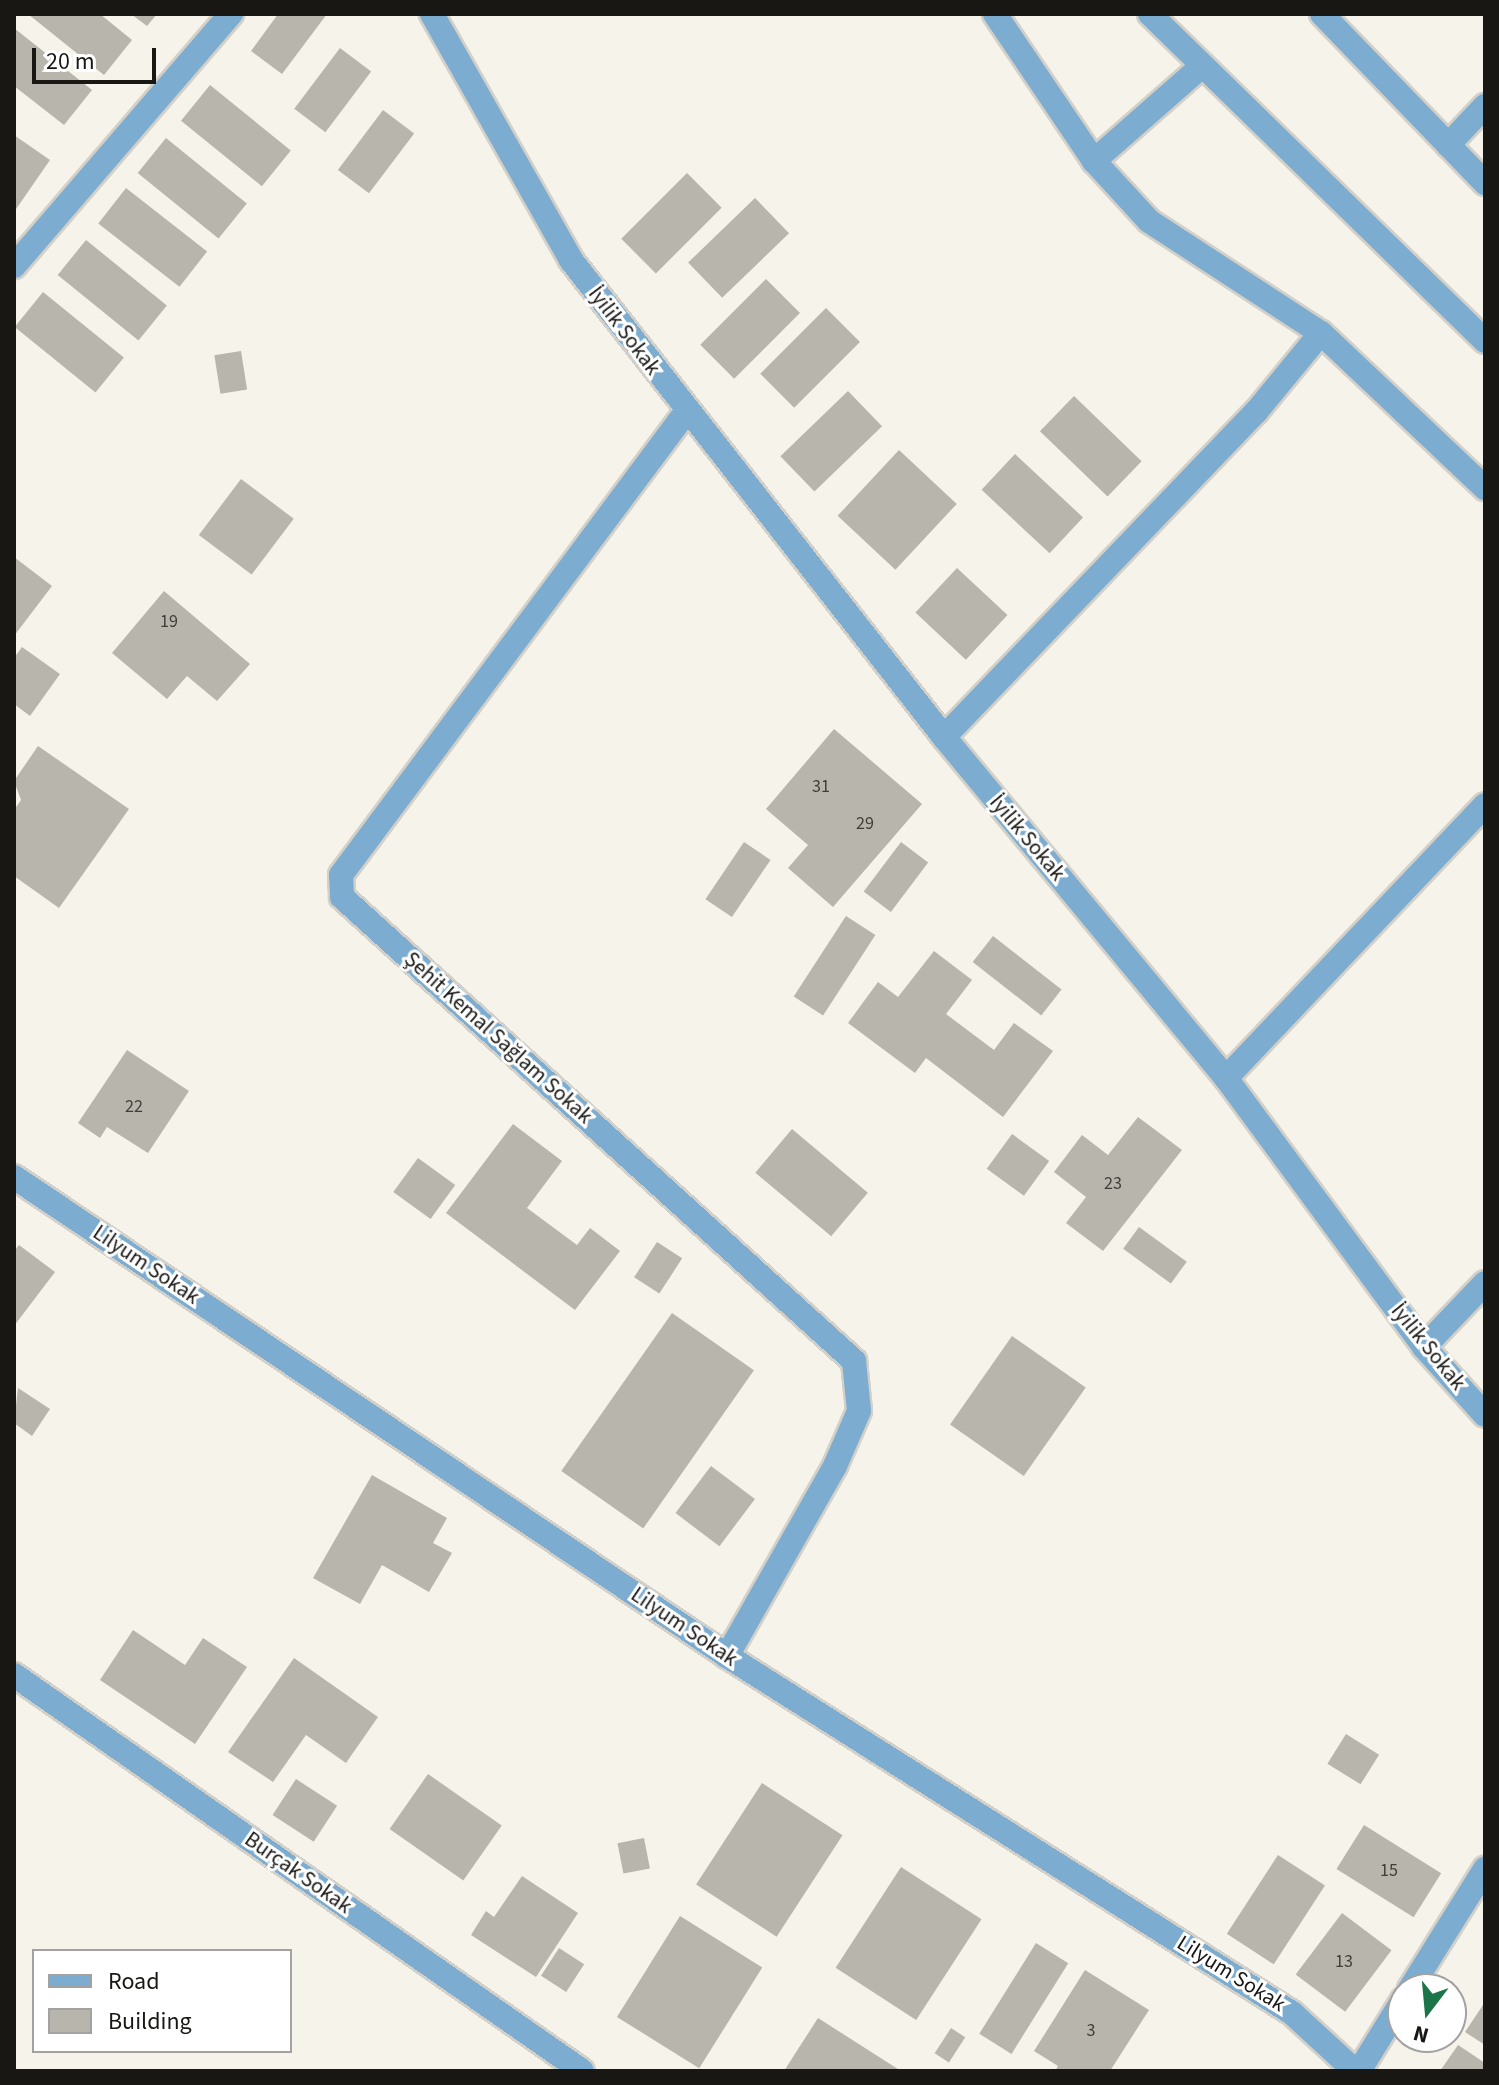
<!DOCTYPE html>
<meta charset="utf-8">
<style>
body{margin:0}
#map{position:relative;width:1499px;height:2085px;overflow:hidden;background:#f6f3ea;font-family:"Source Sans 3",sans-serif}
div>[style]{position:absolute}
.building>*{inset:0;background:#b7b5ac;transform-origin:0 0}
.roads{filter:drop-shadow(2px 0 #d2d0c8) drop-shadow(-2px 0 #d2d0c8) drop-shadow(0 2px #d2d0c8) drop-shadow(0 -2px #d2d0c8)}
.street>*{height:24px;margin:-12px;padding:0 12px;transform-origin:12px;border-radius:12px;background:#7dacd1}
span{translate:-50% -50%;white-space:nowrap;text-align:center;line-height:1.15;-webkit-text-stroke:6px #fff;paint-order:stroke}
.number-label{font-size:18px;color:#403e3a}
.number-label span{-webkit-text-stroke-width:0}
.street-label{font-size:22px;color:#181714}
.frame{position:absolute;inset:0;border:16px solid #181714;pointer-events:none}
.legend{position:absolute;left:32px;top:1949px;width:260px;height:104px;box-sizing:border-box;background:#fff;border:2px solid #a3a2a1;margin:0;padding:10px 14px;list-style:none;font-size:24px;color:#181714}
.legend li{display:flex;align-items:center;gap:16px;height:40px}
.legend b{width:40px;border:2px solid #a3a2a1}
.north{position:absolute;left:1387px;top:1973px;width:80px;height:80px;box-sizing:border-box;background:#fff;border:2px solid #a3a2a1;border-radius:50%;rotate:196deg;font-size:22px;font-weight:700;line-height:32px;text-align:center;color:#181714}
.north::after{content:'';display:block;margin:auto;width:28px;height:36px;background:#1b7549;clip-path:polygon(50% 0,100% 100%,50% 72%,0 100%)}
.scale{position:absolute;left:32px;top:48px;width:124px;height:36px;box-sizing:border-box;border:4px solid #181714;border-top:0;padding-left:10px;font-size:24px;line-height:28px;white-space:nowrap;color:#181714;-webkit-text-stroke:6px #fff;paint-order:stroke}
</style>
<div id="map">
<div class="building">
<i style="clip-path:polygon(28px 14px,100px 14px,132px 40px,104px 75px)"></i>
<i style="clip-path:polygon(131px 14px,157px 14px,147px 26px)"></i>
<i style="clip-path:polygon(278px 14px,327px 14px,282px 74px,251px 51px)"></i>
<i style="clip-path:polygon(14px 28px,92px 90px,64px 125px,14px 86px)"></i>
<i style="left:340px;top:48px;width:39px;height:76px;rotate:37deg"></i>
<i style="left:210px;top:85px;width:104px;height:46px;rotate:39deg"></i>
<i style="left:383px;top:110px;width:39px;height:75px;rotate:37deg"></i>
<i style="clip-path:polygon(14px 135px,50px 160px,14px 212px)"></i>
<i style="left:166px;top:138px;width:104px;height:45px;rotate:39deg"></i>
<i style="left:687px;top:173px;width:49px;height:93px;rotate:45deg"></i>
<i style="left:126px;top:188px;width:103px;height:45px;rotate:38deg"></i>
<i style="left:755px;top:198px;width:49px;height:93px;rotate:46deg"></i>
<i style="left:86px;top:240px;width:104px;height:45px;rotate:39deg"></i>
<i style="left:766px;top:279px;width:48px;height:93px;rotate:45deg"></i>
<i style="left:43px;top:292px;width:104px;height:45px;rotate:39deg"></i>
<i style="left:826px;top:308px;width:48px;height:93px;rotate:45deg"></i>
<i style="left:241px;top:351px;width:39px;height:27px;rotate:81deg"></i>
<i style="left:848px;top:391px;width:49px;height:94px;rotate:46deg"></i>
<i style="left:1074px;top:396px;width:94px;height:49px;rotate:44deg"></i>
<i style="left:899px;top:450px;width:79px;height:90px;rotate:43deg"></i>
<i style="left:1015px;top:454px;width:93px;height:49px;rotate:43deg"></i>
<i style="left:241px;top:479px;width:66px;height:70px;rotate:37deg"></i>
<i style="clip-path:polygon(14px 557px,52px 586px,14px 636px)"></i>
<i style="left:957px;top:568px;width:69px;height:61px;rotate:43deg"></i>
<i style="clip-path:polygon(164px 591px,250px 664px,217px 701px,187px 676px,167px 699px,112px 653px)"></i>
<i style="clip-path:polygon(22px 647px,60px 674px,30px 716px,14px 704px,14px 658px)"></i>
<i style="clip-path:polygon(834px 729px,922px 804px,833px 907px,788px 868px,808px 845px,766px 809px)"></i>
<i style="clip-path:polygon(38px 746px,129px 809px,59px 908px,14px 876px,14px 810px,21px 800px,14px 781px)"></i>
<i style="left:744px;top:842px;width:32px;height:69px;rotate:34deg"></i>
<i style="left:901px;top:842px;width:34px;height:62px;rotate:37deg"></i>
<i style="left:846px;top:916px;width:35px;height:96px;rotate:33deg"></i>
<i style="left:993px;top:936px;width:87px;height:33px;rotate:38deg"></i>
<i style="clip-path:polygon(934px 951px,972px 980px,946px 1014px,994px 1050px,1014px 1023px,1053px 1051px,1003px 1117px,926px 1058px,915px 1073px,848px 1023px,878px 982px,898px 997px)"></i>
<i style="clip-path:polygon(127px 1050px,189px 1091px,148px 1153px,107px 1127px,100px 1138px,78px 1123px)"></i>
<i style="clip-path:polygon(1138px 1117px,1182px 1150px,1103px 1251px,1066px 1223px,1086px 1197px,1054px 1172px,1082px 1135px,1108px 1155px)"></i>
<i style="clip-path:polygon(513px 1124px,562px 1161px,527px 1208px,577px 1245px,590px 1228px,620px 1251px,575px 1310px,446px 1213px)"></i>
<i style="left:792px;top:1129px;width:99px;height:57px;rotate:40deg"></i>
<i style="left:1012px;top:1134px;width:46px;height:43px;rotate:36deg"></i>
<i style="left:418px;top:1158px;width:46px;height:42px;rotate:36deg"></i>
<i style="left:1139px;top:1227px;width:59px;height:27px;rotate:36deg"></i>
<i style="left:657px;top:1242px;width:30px;height:42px;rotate:33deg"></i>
<i style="clip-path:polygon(19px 1245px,55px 1272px,14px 1326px,14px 1251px)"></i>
<i style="left:672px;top:1313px;width:100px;height:193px;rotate:35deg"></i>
<i style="left:1012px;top:1336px;width:90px;height:108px;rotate:35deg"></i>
<i style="clip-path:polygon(18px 1388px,50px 1409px,32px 1436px,14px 1423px)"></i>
<i style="left:711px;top:1466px;width:55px;height:59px;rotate:37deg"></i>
<i style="clip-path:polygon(372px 1475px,447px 1518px,433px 1543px,452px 1553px,429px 1592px,382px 1565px,360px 1604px,313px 1578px)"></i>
<i style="clip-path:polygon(133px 1630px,185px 1665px,203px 1638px,247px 1667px,195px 1744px,100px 1680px)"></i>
<i style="clip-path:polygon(294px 1658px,378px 1717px,346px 1763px,306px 1735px,273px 1782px,228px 1752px)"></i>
<i style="left:1346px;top:1734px;width:39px;height:35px;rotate:32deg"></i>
<i style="left:428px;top:1774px;width:90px;height:67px;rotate:35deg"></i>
<i style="left:296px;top:1779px;width:49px;height:43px;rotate:33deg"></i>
<i style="left:762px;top:1783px;width:96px;height:121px;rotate:33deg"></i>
<i style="left:1364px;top:1825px;width:91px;height:52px;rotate:32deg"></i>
<i style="left:644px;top:1838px;width:31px;height:27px;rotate:79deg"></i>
<i style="left:1278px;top:1855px;width:56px;height:94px;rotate:33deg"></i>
<i style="left:901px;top:1867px;width:96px;height:120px;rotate:33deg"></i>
<i style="clip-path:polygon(522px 1876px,578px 1913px,536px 1977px,471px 1935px,486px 1911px,494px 1917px)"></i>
<i style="left:1342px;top:1913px;width:62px;height:77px;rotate:37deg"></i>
<i style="left:680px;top:1916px;width:97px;height:119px;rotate:32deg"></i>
<i style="left:1036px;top:1943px;width:38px;height:107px;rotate:32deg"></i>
<i style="left:559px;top:1948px;width:30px;height:33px;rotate:33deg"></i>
<i style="clip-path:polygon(1085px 1970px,1149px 2010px,1110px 2071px,1055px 2071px,1058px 2066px,1034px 2051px)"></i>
<i style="clip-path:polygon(1485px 2002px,1485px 2045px,1465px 2032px)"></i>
<i style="clip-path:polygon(818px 2018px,901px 2071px,784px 2071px)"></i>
<i style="left:951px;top:2028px;width:17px;height:30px;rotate:33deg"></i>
<i style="clip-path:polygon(1458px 2045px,1485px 2063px,1485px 2071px,1440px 2071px)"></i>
</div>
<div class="roads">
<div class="street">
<i style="left:432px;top:14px;width:283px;rotate:60.5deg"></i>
<i style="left:571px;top:260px;width:606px;rotate:51.98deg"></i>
<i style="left:944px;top:737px;width:442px;rotate:50.4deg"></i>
<i style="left:1226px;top:1078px;width:334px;rotate:53.6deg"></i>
<i style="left:1424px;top:1347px;width:91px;rotate:48.1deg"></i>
<i style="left:995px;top:14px;width:177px;rotate:56deg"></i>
<i style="left:1150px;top:14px;width:468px;rotate:44.3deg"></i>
<i style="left:1322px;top:14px;width:235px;rotate:46deg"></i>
<i style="left:1202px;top:66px;width:144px;rotate:138.7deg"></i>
<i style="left:1094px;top:161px;width:81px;rotate:47.5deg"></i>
<i style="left:1149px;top:221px;width:205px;rotate:33.1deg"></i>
<i style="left:1321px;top:333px;width:226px;rotate:43.4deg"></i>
<i style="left:1448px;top:145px;width:54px;rotate:-46.5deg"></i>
<i style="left:14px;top:266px;width:333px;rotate:-49.3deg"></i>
<i style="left:686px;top:412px;width:577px;rotate:126.69deg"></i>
<i style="left:341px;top:875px;width:22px;rotate:87deg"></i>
<i style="left:342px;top:897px;width:691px;rotate:42.18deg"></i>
<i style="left:854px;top:1361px;width:50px;rotate:84.3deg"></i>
<i style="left:859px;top:1411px;width:60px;rotate:113.6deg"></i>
<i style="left:835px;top:1466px;width:219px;rotate:119.6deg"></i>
<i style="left:944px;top:737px;width:451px;rotate:-46.2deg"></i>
<i style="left:1256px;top:412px;width:102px;rotate:-50.6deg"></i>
<i style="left:1226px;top:1078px;width:376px;rotate:-46.5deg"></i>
<i style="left:14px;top:1177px;width:859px;rotate:33.89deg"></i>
<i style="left:727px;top:1656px;width:668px;rotate:32.29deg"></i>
<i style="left:1292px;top:2013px;width:86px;rotate:42.6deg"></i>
<i style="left:1424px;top:1347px;width:88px;rotate:-46.4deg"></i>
<i style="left:14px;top:1675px;width:692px;rotate:34.88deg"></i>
<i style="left:1410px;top:1989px;width:142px;rotate:-58deg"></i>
<i style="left:1359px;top:2071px;width:84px;rotate:-58.2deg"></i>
</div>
</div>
<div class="number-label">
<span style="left:169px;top:622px">19</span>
<span style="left:821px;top:787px">31</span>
<span style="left:865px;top:824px">29</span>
<span style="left:134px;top:1107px">22</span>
<span style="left:1113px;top:1184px">23</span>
<span style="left:1389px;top:1871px">15</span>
<span style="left:1344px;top:1962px">13</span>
<span style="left:1091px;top:2031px">3</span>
</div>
<div class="street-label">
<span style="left:624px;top:331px;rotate:53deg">İyilik Sokak</span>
<span style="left:1027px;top:838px;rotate:50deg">İyilik Sokak</span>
<span style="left:498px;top:1038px;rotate:42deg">Şehit Kemal Sağlam Sokak</span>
<span style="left:146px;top:1265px;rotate:34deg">Lilyum Sokak</span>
<span style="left:1428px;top:1347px;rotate:51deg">İyilik Sokak</span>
<span style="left:684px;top:1627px;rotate:34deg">Lilyum Sokak</span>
<span style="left:298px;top:1873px;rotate:35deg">Burçak Sokak</span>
<span style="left:1231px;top:1974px;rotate:32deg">Lilyum Sokak</span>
</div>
<div class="frame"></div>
<ul class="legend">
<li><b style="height:10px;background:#7dacd1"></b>Road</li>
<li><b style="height:22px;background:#b7b5ac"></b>Building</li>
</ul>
<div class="north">N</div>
<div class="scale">20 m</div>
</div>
